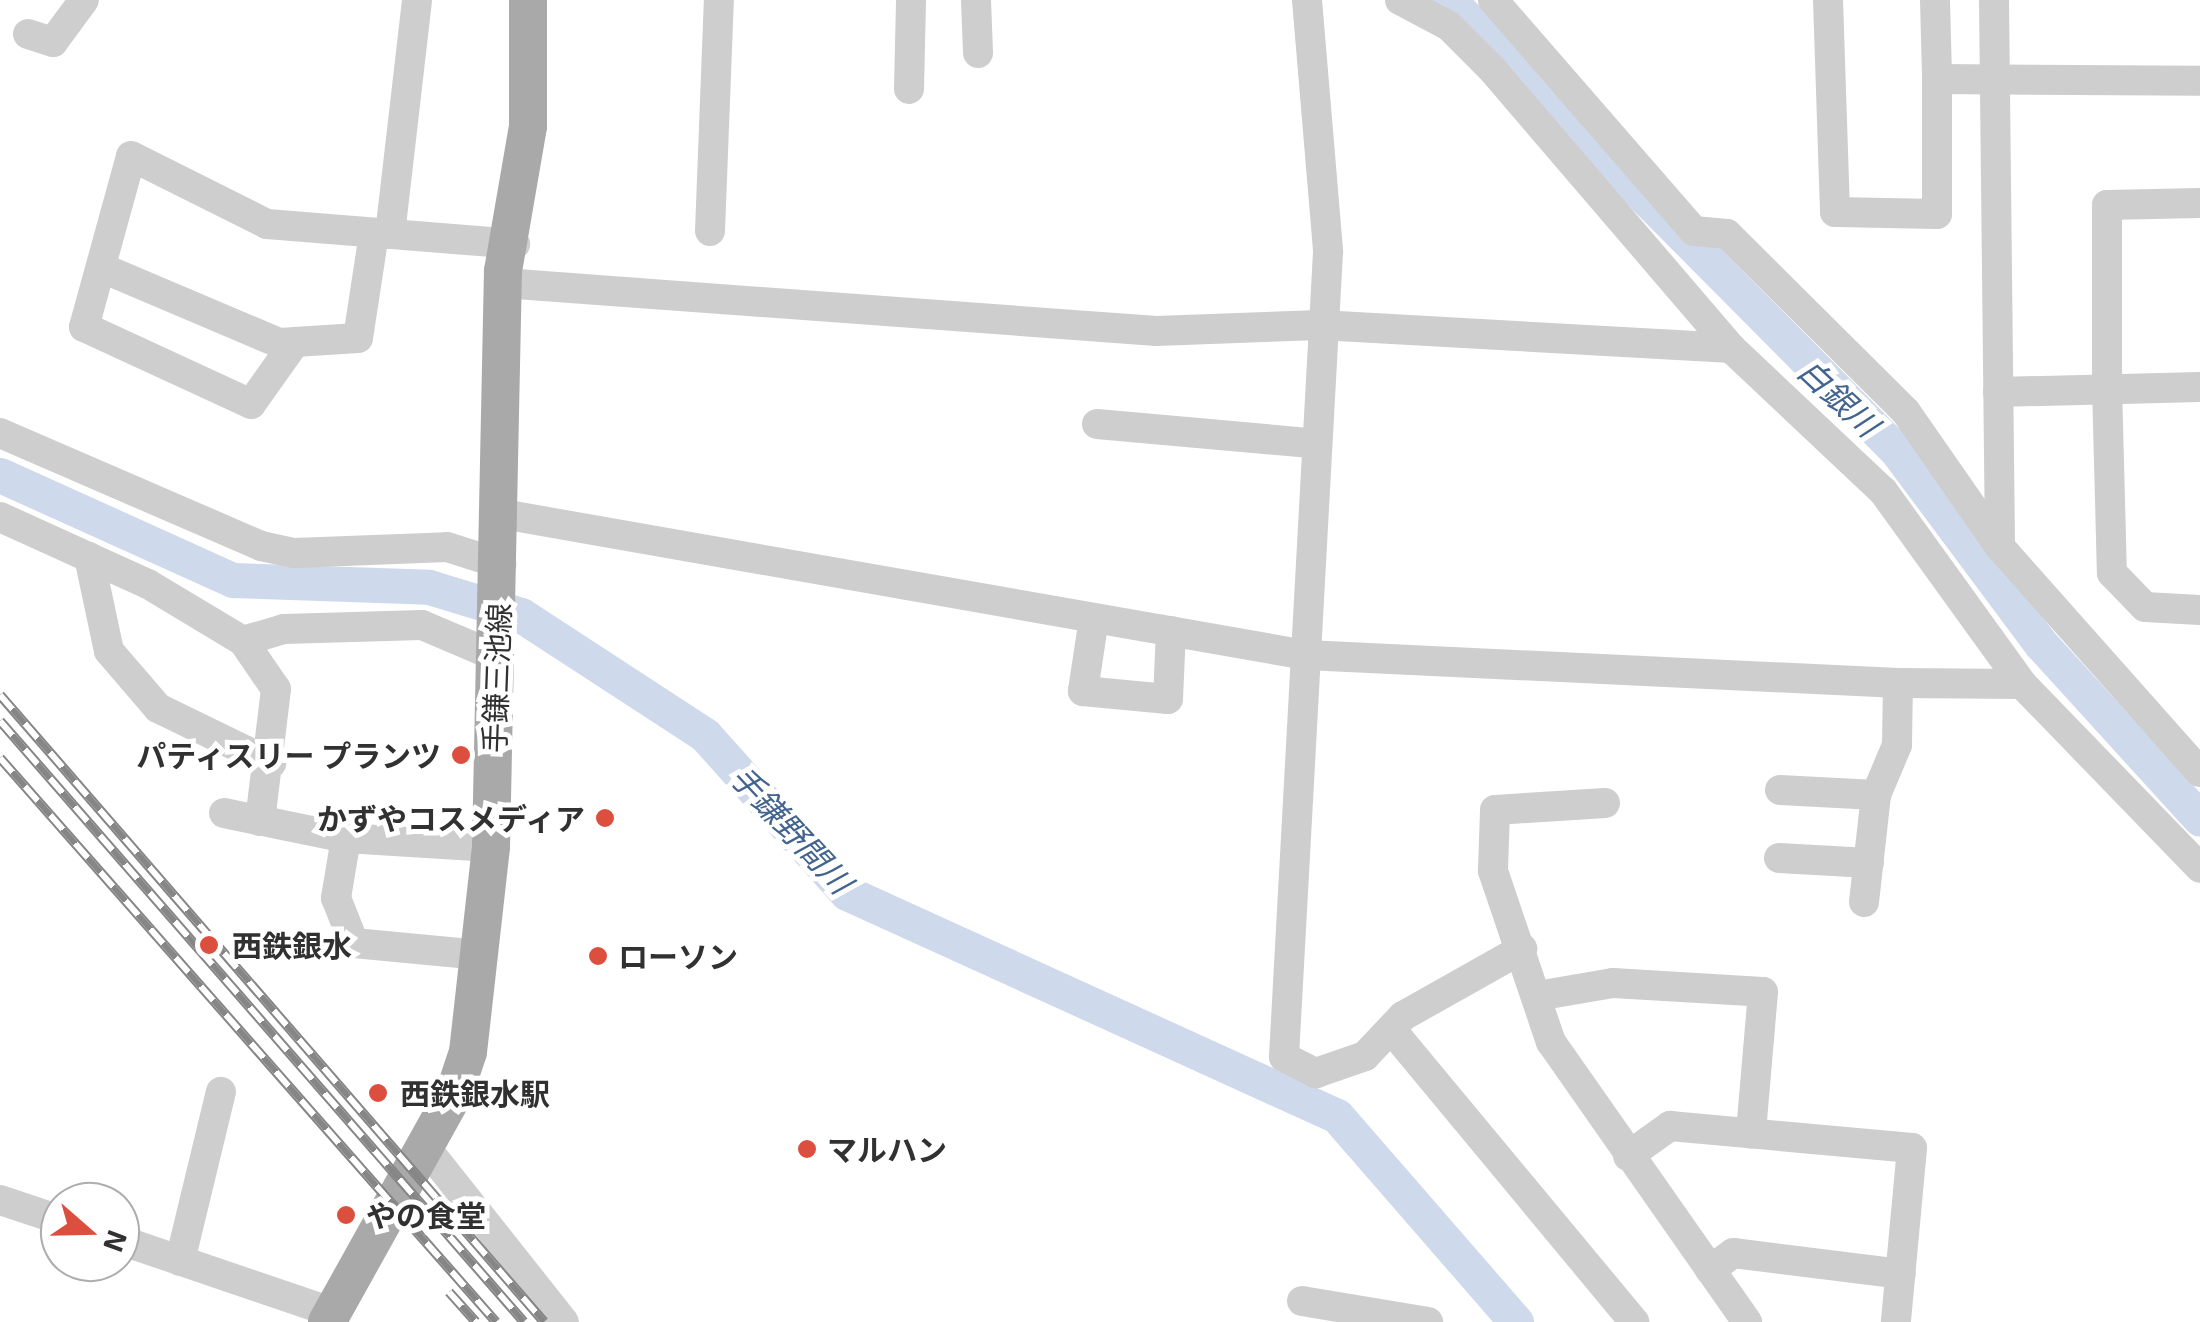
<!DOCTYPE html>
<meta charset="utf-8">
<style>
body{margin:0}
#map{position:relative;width:2200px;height:1322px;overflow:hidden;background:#fff;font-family:"Exo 2","Noto Sans JP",sans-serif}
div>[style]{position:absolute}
.river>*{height:35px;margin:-17.5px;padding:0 17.5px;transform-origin:17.5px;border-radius:17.5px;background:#cedaeb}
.minor>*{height:30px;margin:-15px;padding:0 15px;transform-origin:15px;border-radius:15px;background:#cecece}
.major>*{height:38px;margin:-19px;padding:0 19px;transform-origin:19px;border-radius:19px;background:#a9a9a9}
.rail>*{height:10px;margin-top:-5px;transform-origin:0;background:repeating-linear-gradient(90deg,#fff 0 19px,#868686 0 38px);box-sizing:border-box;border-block:2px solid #868686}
.dots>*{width:28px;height:28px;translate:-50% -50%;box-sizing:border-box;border:5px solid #fff;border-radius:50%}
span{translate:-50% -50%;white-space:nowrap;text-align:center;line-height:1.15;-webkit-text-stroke:10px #fff;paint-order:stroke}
.street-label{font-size:30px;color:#313131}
.poi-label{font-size:30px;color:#313131;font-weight:700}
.right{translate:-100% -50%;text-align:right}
.left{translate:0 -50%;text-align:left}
.water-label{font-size:32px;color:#43648f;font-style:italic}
.north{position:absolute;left:40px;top:1182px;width:100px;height:100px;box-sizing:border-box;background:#fff;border:2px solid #adadad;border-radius:50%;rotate:110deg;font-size:28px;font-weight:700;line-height:40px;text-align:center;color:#313131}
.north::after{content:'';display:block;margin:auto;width:35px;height:45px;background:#dc4f3f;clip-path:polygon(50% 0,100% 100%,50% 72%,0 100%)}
</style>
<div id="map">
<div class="river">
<i style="left:1449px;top:0;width:636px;rotate:45.19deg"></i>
<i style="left:1897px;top:451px;width:241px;rotate:53.3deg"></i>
<i style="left:2041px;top:644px;width:236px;rotate:47.7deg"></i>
<i style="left:0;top:475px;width:256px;rotate:24.3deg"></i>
<i style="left:233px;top:580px;width:196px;rotate:2deg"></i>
<i style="left:429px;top:587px;width:96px;rotate:16.9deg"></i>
<i style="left:521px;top:615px;width:220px;rotate:33.1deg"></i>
<i style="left:705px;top:735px;width:212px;rotate:48.1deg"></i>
<i style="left:847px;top:893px;width:538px;rotate:24.47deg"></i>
<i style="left:1337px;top:1116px;width:273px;rotate:49deg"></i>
</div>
<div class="minor">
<i style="left:976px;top:0;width:53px;rotate:87.8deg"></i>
<i style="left:1307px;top:0;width:253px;rotate:85.2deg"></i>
<i style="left:1328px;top:252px;width:806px;rotate:93.13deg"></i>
<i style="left:1284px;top:1057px;width:36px;rotate:27deg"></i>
<i style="left:1316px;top:1073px;width:52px;rotate:-19.1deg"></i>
<i style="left:1365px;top:1056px;width:55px;rotate:-46.5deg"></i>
<i style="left:1403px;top:1016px;width:137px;rotate:-29.4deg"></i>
<i style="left:1400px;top:0;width:55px;rotate:28deg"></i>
<i style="left:1449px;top:26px;width:61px;rotate:45deg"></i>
<i style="left:1492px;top:69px;width:367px;rotate:49.4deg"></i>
<i style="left:1731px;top:348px;width:209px;rotate:43.3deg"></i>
<i style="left:1883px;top:491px;width:238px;rotate:54.2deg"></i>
<i style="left:2022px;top:684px;width:256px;rotate:45.9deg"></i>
<i style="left:1493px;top:0;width:306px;rotate:49deg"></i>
<i style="left:1694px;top:231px;width:33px;rotate:5deg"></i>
<i style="left:1727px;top:234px;width:252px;rotate:44.8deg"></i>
<i style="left:1906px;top:412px;width:165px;rotate:55.2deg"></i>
<i style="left:2000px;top:547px;width:301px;rotate:48.4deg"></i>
<i style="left:1828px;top:0;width:212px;rotate:88.1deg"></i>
<i style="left:1835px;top:212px;width:102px;rotate:1.1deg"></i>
<i style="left:1937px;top:214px;width:135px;rotate:-90deg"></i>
<i style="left:1937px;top:79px;width:263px;rotate:0.4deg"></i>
<i style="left:1935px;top:0;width:79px;rotate:88.5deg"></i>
<i style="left:1994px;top:0;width:547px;rotate:89.37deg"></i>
<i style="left:28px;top:34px;width:26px;rotate:18deg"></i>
<i style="left:53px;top:42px;width:52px;rotate:-53.6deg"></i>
<i style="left:909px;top:89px;width:89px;rotate:-88.7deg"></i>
<i style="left:2200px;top:203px;width:93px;rotate:178.8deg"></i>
<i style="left:2107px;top:205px;width:181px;rotate:90deg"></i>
<i style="left:2107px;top:386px;width:187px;rotate:88.5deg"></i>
<i style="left:2112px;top:573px;width:47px;rotate:45.9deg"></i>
<i style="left:2145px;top:607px;width:55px;rotate:3.1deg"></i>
<i style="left:710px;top:231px;width:231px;rotate:-87.8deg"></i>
<i style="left:390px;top:234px;width:236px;rotate:-83.4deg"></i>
<i style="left:107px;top:270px;width:187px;rotate:23deg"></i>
<i style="left:279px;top:343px;width:79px;rotate:-3.6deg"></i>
<i style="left:358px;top:338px;width:106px;rotate:-81.3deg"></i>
<i style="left:503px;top:283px;width:655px;rotate:4.2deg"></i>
<i style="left:1156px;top:331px;width:164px;rotate:-2.1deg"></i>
<i style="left:1320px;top:325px;width:412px;rotate:3.2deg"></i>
<i style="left:295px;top:342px;width:76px;rotate:125.4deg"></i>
<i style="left:251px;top:404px;width:184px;rotate:-155.2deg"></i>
<i style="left:84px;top:327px;width:177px;rotate:-74.6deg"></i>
<i style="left:131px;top:156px;width:152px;rotate:26.6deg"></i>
<i style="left:267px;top:224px;width:249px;rotate:4.6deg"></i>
<i style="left:1998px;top:392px;width:202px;rotate:-1.4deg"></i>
<i style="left:1097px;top:424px;width:215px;rotate:5.1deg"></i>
<i style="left:0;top:433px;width:284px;rotate:23.4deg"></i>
<i style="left:261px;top:546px;width:34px;rotate:12deg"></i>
<i style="left:294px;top:553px;width:153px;rotate:-2.2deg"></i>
<i style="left:447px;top:547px;width:57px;rotate:17.5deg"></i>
<i style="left:502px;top:514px;width:816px;rotate:9.95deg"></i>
<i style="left:1306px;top:655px;width:593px;rotate:2.71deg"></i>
<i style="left:0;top:517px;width:162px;rotate:24.4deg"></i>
<i style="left:148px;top:584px;width:111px;rotate:31deg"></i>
<i style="left:243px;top:641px;width:58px;rotate:55.5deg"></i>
<i style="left:276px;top:689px;width:133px;rotate:96.9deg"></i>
<i style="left:89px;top:557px;width:96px;rotate:78deg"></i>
<i style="left:109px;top:651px;width:75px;rotate:49.3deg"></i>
<i style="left:158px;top:708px;width:126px;rotate:26deg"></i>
<i style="left:1094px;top:618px;width:74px;rotate:98.6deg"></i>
<i style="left:1083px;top:691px;width:85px;rotate:5.4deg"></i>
<i style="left:1168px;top:699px;width:68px;rotate:-87.5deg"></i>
<i style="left:243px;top:641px;width:43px;rotate:-16.3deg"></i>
<i style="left:284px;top:629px;width:138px;rotate:-1.7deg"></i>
<i style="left:422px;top:625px;width:79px;rotate:23deg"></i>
<i style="left:1780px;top:790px;width:96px;rotate:3deg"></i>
<i style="left:1605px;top:803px;width:110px;rotate:176.4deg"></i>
<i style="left:1495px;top:810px;width:61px;rotate:91.9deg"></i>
<i style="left:1493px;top:871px;width:181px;rotate:71.3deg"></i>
<i style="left:1551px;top:1042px;width:342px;rotate:55deg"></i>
<i style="left:224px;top:813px;width:125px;rotate:11.6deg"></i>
<i style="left:346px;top:838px;width:145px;rotate:3.6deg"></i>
<i style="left:346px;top:838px;width:61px;rotate:99.5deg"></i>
<i style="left:336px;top:898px;width:48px;rotate:68.2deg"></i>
<i style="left:354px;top:943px;width:127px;rotate:5.4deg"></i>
<i style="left:1779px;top:858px;width:90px;rotate:3.2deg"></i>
<i style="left:1864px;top:902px;width:108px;rotate:-83.6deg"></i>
<i style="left:1876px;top:795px;width:54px;rotate:-67.2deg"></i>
<i style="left:1897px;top:745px;width:62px;rotate:-89.1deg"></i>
<i style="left:1898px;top:683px;width:124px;rotate:0.5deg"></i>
<i style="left:1537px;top:996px;width:77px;rotate:-9.7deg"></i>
<i style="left:1613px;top:983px;width:150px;rotate:3.4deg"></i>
<i style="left:1763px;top:992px;width:142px;rotate:94.9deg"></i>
<i style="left:1391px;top:1029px;width:381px;rotate:50.3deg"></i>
<i style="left:426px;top:1148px;width:222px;rotate:51.6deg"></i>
<i style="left:1628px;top:1156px;width:52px;rotate:-35.5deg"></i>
<i style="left:1670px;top:1126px;width:243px;rotate:5.2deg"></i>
<i style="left:1912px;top:1148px;width:175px;rotate:95.3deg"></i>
<i style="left:0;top:1200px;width:63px;rotate:18.4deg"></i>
<i style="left:120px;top:1240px;width:224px;rotate:18.8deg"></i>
<i style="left:180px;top:1261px;width:174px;rotate:-76.4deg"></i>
<i style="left:1710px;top:1270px;width:29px;rotate:-36deg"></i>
<i style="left:1733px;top:1253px;width:169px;rotate:7.1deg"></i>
<i style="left:1302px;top:1301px;width:128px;rotate:9.5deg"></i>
</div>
<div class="major">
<i style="left:327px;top:1322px;width:261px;rotate:-60.9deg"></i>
<i style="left:454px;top:1094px;width:44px;rotate:-71.6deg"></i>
<i style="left:468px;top:1052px;width:206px;rotate:-83.6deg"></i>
<i style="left:491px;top:847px;width:576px;rotate:-88.81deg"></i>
<i style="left:503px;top:271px;width:147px;rotate:-80.2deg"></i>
<i style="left:528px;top:126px;width:126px;rotate:-90deg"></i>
</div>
<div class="rail">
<i style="left:0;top:695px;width:830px;rotate:49.05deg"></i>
<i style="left:0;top:721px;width:797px;rotate:48.92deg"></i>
<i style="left:0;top:758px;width:751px;rotate:48.67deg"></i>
<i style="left:449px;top:1292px;width:40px;rotate:48deg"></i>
</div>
<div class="dots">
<i style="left:461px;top:755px;background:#dc4f3f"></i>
<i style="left:605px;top:818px;background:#dc4f3f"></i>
<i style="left:209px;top:945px;background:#dc4f3f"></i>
<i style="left:598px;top:956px;background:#dc4f3f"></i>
<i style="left:378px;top:1093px;background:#dc4f3f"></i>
<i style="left:807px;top:1149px;background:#dc4f3f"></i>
<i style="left:346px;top:1215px;background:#dc4f3f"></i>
</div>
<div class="street-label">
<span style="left:496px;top:678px;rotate:-88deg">手鎌三池線</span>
</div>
<div class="poi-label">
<span class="right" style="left:441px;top:755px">パティスリー プランツ</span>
<span class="right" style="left:585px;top:818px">かずやコスメディア</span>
<span class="left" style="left:232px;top:945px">西鉄銀水</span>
<span class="left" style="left:618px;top:956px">ローソン</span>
<span class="left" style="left:400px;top:1093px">西鉄銀水駅</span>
<span class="left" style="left:827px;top:1149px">マルハン</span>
<span class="left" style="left:366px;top:1215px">やの食堂</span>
</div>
<div class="water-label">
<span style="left:1839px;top:397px;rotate:43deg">白銀川</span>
<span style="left:792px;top:829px;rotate:47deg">手鎌野間川</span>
</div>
<div class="north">N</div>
</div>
